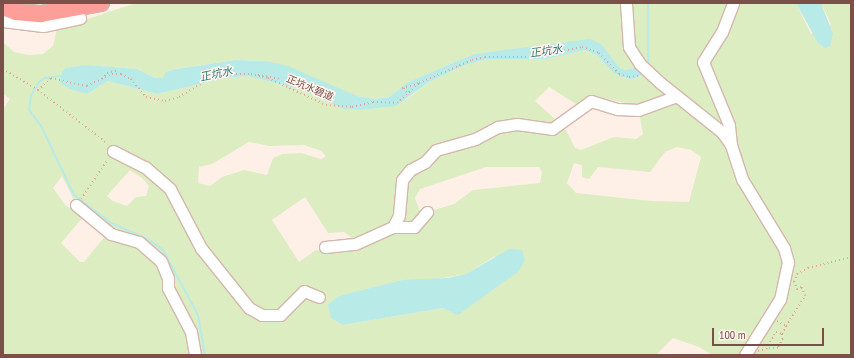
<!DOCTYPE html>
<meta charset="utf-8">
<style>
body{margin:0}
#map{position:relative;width:854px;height:358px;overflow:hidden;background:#fef0e6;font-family:"PT Sans Narrow","Noto Sans SC",sans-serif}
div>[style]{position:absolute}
.green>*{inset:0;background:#dcedc2}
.water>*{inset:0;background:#b8eae8}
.stream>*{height:2px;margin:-1px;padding:0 1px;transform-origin:1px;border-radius:1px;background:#b8eae8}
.path>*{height:1.5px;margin-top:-0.75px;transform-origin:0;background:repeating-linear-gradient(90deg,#dbaa9d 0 1px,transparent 0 4px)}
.roads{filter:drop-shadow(1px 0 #d4b7ad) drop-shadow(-1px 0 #d4b7ad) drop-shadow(0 1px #d4b7ad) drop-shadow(0 -1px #d4b7ad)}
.minor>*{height:11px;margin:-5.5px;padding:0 5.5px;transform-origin:5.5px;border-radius:5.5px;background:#fff}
.highway>*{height:16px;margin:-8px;padding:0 8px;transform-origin:8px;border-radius:8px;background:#fd9f98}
span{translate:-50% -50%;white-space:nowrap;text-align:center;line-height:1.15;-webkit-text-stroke:3px #fff5ee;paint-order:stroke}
.street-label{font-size:10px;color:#7a5048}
.water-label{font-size:11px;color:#377977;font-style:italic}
.frame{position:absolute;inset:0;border:4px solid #7a5048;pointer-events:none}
.scale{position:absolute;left:712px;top:328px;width:112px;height:18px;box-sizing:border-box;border:2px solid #7a5048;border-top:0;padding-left:5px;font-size:12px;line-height:14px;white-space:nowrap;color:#7a5048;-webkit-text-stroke:3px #fff5ee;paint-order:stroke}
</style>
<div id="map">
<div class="green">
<i style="clip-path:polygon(10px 3px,74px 3px,34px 8px)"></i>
<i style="clip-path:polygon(evenodd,136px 3px,796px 3px,811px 34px,831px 24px,821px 3px,851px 3px,851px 355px,712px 355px,699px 347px,673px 338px,656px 355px,3px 355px,3px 109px,10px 99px,3px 94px,3px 42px,14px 52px,29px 55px,43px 54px,53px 46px,57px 29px,136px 3px,579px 41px,604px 48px,620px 68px,625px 70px,638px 67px,642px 76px,632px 79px,621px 77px,612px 72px,598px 56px,585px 50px,547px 59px,488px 59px,465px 65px,429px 82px,407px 99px,387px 107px,361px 110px,343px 109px,300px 89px,247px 76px,225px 78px,157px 94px,108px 81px,87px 94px,59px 82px,62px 72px,87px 65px,137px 69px,155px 78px,163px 78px,175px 69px,235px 60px,266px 61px,357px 96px,374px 99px,389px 97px,408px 82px,474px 54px,579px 41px,136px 3px,549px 87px,576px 104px,595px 96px,630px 104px,640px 118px,643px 134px,636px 139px,614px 137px,581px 150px,575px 148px,566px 130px,559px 128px,555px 119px,535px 101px,549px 87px,136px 3px,249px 142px,269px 146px,304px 145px,321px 151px,326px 156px,321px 159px,301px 153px,282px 154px,273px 158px,267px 175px,244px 170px,222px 177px,210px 186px,198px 183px,199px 167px,212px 164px,249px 142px,136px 3px,677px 147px,691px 150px,701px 157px,689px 202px,651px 201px,576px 193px,567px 183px,574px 163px,582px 165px,582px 177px,589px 179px,598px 167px,650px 172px,665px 152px,677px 147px,136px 3px,486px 167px,539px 167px,542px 172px,540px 183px,473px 190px,454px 204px,421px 214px,415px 198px,420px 189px,486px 167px,136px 3px,130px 170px,142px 178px,149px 186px,146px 196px,136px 197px,127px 206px,113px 201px,107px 196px,130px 170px,136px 3px,62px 176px,74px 200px,74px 210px,66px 206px,53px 188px,62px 176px,136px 3px,305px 197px,328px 233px,344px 232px,351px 237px,345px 249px,326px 252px,316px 250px,299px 262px,272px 220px,305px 197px,136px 3px,84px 216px,106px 235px,84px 262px,80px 262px,61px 243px,84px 216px,136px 3px,495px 256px,504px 282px,458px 314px,443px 308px,343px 325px,339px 296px,466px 274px,495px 256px)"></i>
</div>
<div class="water">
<i style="clip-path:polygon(796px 3px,821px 3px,833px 34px,830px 46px,825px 48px,818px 43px)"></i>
<i style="clip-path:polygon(590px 39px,601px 44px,620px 68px,625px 70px,638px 67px,646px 74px,632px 79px,621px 77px,612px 72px,598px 56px,585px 50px,547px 59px,488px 59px,465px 65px,429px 82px,396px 106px,361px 110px,343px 109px,300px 89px,247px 76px,225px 78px,157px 94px,108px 81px,87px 94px,70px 89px,59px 82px,62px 72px,66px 68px,87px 65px,137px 69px,155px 78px,163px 78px,166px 72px,176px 69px,235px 60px,266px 61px,288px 66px,357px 96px,374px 99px,389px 97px,408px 82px,474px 54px)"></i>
<i style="clip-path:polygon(509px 249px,522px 250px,525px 260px,519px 271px,458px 315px,443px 308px,343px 325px,331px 318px,328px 305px,339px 296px,403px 280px,448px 278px,466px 274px)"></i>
</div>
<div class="stream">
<i style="left:648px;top:3px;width:63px;rotate:90deg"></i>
<i style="left:62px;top:76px;width:17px;rotate:173deg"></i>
<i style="left:45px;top:78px;width:7px;rotate:146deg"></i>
<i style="left:39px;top:82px;width:16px;rotate:120deg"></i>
<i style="left:31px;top:96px;width:14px;rotate:98deg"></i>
<i style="left:29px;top:110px;width:20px;rotate:53deg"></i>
<i style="left:41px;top:126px;width:76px;rotate:64.4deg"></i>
<i style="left:74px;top:195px;width:46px;rotate:37.1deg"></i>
<i style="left:111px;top:223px;width:40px;rotate:23.4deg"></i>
<i style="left:148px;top:239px;width:19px;rotate:36deg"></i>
<i style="left:163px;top:250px;width:74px;rotate:61.7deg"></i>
<i style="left:198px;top:315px;width:41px;rotate:80.1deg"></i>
</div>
<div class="path">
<i style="left:3px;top:69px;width:41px;rotate:31deg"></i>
<i style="left:38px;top:90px;width:88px;rotate:37.6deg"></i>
<i style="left:258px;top:75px;width:22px;rotate:10deg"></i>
<i style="left:102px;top:79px;width:8px;rotate:-50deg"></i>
<i style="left:107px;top:73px;width:12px;rotate:-14deg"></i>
<i style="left:402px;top:88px;width:18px;rotate:-16deg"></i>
<i style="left:404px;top:88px;width:8px;rotate:60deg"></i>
<i style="left:38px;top:90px;width:18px;rotate:-43deg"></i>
<i style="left:51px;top:78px;width:37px;rotate:13deg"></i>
<i style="left:87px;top:86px;width:28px;rotate:-26deg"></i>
<i style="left:112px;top:74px;width:9px"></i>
<i style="left:121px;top:74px;width:11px;rotate:27deg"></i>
<i style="left:131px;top:79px;width:23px;rotate:50deg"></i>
<i style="left:146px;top:97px;width:19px;rotate:12deg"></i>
<i style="left:165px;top:101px;width:15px;rotate:-16deg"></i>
<i style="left:179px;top:97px;width:37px;rotate:-31deg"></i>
<i style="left:211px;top:78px;width:17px;rotate:-13deg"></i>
<i style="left:228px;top:74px;width:23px"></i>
<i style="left:251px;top:74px;width:17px;rotate:13deg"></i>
<i style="left:268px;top:78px;width:64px;rotate:25deg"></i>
<i style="left:326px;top:105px;width:26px;rotate:4deg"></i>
<i style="left:352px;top:107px;width:22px;rotate:-13deg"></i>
<i style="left:373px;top:102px;width:24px;rotate:2deg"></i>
<i style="left:397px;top:103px;width:30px;rotate:-42deg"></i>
<i style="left:419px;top:83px;width:58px;rotate:-23.5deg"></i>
<i style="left:472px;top:60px;width:13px;rotate:-13deg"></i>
<i style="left:485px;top:57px;width:48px"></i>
<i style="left:533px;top:57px;width:50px;rotate:-11.5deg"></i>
<i style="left:582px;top:47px;width:18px;rotate:19deg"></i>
<i style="left:599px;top:53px;width:29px;rotate:46deg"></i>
<i style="left:619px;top:74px;width:10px;rotate:17deg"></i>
<i style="left:629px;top:77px;width:9px;rotate:-6deg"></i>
<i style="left:81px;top:199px;width:48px;rotate:-56deg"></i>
<i style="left:777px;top:321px;width:10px;rotate:29deg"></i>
<i style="left:786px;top:326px;width:36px;rotate:-58deg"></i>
<i style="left:805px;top:296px;width:10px;rotate:-114deg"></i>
<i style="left:801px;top:287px;width:5px;rotate:143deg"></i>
<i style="left:797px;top:290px;width:9px;rotate:-111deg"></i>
<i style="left:794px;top:282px;width:9px;rotate:-69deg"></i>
<i style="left:797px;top:274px;width:13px;rotate:-29deg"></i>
<i style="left:808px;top:268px;width:44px;rotate:-14.3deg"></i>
<i style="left:782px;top:334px;width:5px;rotate:79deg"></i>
<i style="left:783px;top:339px;width:10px;rotate:119deg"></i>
<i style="left:778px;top:348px;width:12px;rotate:175deg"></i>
<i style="left:766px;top:349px;width:20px;rotate:-60deg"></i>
<i style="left:776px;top:332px;width:6px;rotate:18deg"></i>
<i style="left:782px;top:334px;width:9px;rotate:-63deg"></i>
<i style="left:758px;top:351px;width:8px;rotate:-14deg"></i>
</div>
<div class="roads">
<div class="minor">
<i style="left:626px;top:3px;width:44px;rotate:86.1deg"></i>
<i style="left:629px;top:47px;width:20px;rotate:57deg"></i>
<i style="left:640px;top:64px;width:25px;rotate:43deg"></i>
<i style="left:658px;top:81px;width:82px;rotate:38.6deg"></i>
<i style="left:722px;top:132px;width:16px;rotate:55deg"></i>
<i style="left:731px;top:145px;width:36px;rotate:72deg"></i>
<i style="left:742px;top:179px;width:81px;rotate:58.7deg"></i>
<i style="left:784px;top:248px;width:15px;rotate:74deg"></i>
<i style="left:788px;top:262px;width:38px;rotate:102deg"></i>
<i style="left:780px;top:299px;width:66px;rotate:122deg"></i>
<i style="left:3px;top:21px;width:40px;rotate:7.1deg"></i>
<i style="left:43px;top:26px;width:38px;rotate:-12deg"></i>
<i style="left:731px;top:145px;width:20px;rotate:-96deg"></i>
<i style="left:729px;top:125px;width:68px;rotate:-112.4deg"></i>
<i style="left:703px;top:62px;width:36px;rotate:-58deg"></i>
<i style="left:722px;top:32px;width:31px;rotate:-69deg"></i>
<i style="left:113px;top:151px;width:36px;rotate:27deg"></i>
<i style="left:145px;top:167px;width:33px;rotate:41deg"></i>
<i style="left:170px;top:189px;width:67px;rotate:62.3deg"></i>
<i style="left:201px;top:248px;width:77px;rotate:51.3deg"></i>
<i style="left:249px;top:308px;width:15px;rotate:28deg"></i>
<i style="left:262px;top:315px;width:18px"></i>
<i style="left:280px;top:315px;width:34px;rotate:-45deg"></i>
<i style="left:304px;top:291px;width:16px;rotate:22deg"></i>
<i style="left:76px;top:205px;width:45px;rotate:39.6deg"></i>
<i style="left:111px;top:234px;width:29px;rotate:16deg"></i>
<i style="left:139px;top:242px;width:29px;rotate:41deg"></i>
<i style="left:161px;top:261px;width:18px;rotate:68deg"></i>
<i style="left:168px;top:278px;width:10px;rotate:90deg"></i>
<i style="left:168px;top:288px;width:50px;rotate:62.4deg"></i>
<i style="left:191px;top:332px;width:23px;rotate:80deg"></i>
<i style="left:393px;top:227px;width:21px"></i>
<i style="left:414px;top:227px;width:20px;rotate:-49deg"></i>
<i style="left:325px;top:247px;width:30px;rotate:-6deg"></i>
<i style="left:355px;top:244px;width:42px;rotate:-24.1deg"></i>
<i style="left:393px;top:227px;width:13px;rotate:-63deg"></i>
<i style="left:399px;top:215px;width:35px;rotate:-85deg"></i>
<i style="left:402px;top:180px;width:13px;rotate:-51deg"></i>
<i style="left:410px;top:170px;width:17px;rotate:-28deg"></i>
<i style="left:425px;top:162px;width:16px;rotate:-47deg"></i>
<i style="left:436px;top:150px;width:41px;rotate:-15.8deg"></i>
<i style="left:475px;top:139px;width:26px;rotate:-28deg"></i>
<i style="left:498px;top:127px;width:19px;rotate:-9deg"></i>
<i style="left:517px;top:124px;width:35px;rotate:8deg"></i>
<i style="left:552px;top:129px;width:48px;rotate:-35.7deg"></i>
<i style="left:591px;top:101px;width:28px;rotate:17deg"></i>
<i style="left:618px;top:109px;width:20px;rotate:3deg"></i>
<i style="left:638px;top:110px;width:41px;rotate:-19.7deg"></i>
</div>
<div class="highway">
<i style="left:3px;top:7px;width:14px;rotate:21deg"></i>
<i style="left:16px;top:12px;width:25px;rotate:5deg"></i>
<i style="left:41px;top:14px;width:61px;rotate:-10.4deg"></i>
</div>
</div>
<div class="street-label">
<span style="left:310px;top:88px;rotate:23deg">正坑水碧道</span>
</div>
<div class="water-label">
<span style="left:546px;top:51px;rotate:-8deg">正坑水</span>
<span style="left:216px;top:74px;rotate:-12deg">正坑水</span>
</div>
<div class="frame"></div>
<div class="scale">100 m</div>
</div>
